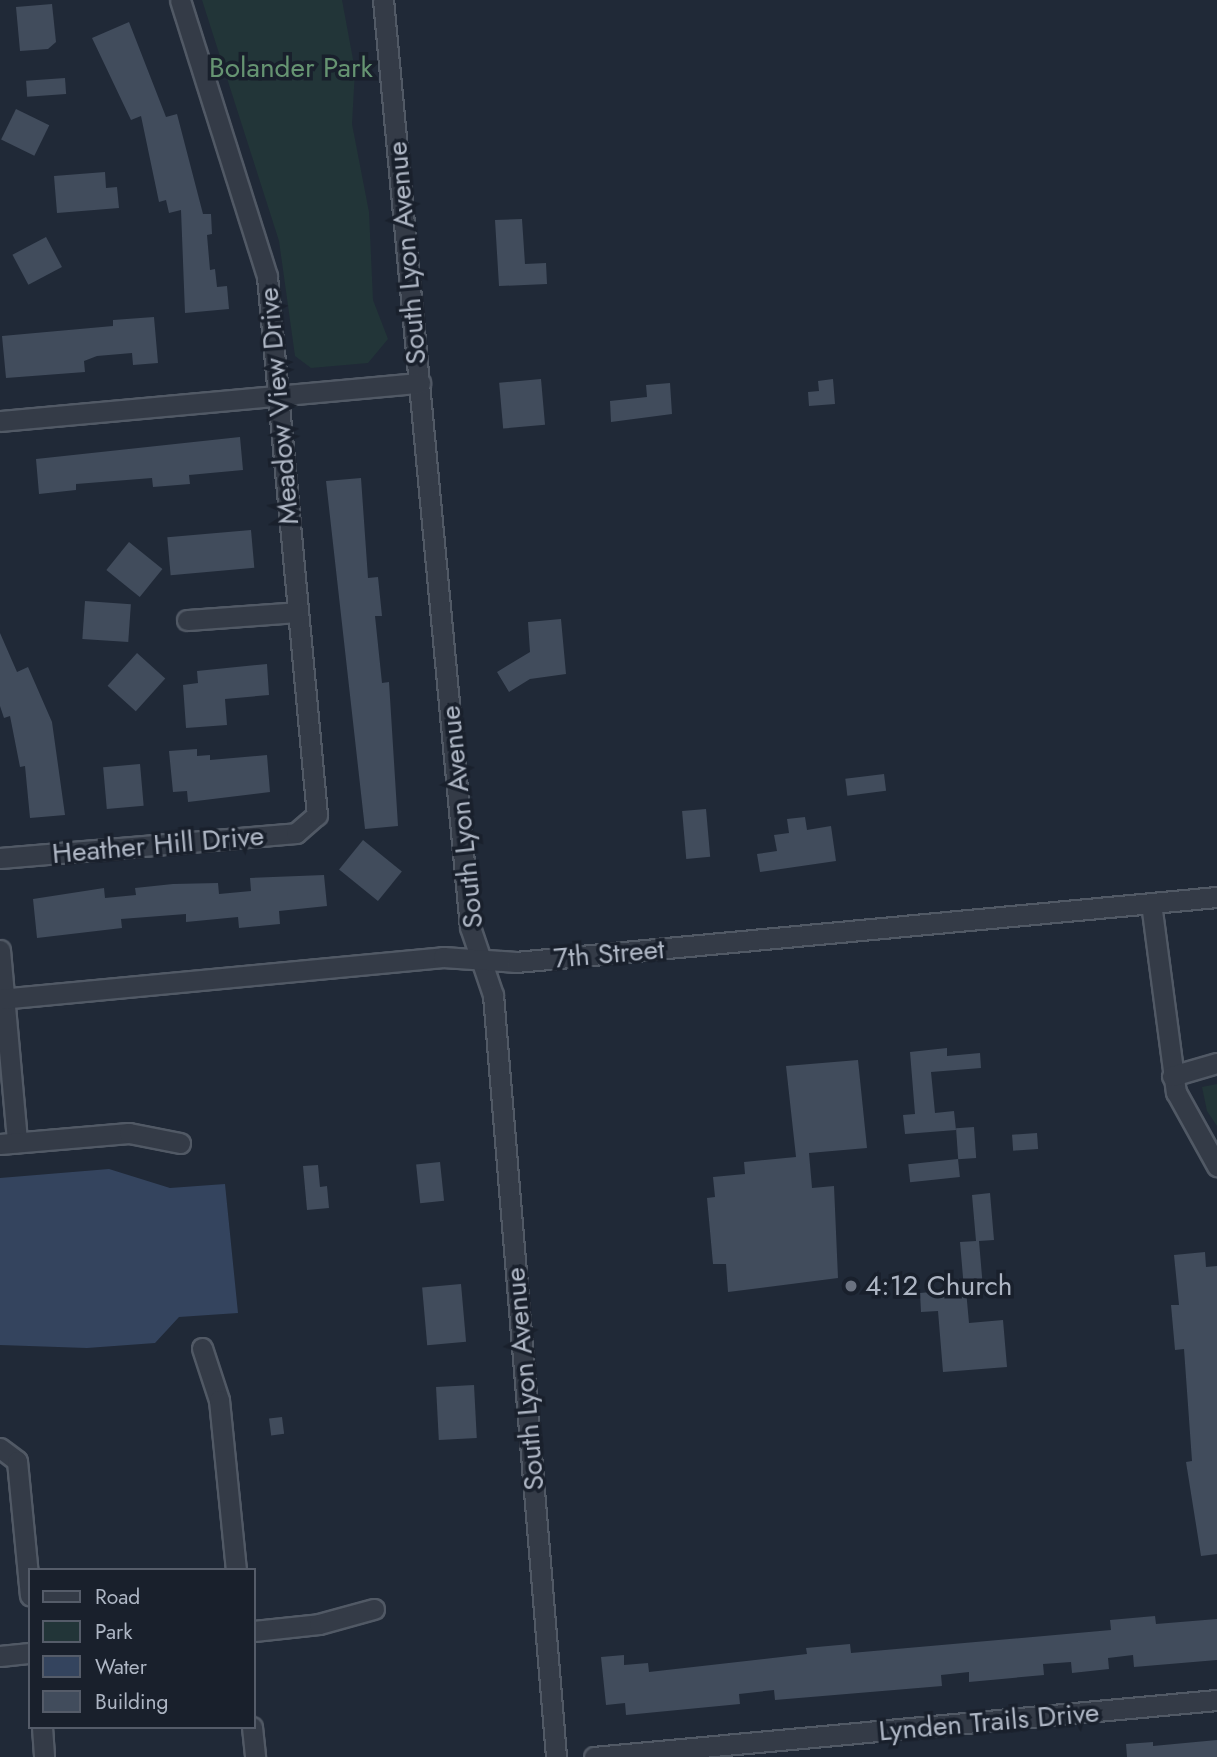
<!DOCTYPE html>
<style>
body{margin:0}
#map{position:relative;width:1217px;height:1757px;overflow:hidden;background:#202937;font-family:Jost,sans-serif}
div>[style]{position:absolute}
.green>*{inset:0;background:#223538}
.water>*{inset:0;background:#34445e}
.building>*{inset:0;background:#414c5c;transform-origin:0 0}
.roads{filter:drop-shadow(2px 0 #515965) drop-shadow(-2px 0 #515965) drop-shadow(0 2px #515965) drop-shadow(0 -2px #515965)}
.minor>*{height:19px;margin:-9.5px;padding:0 9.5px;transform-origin:9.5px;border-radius:9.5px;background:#343b47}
.dots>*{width:19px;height:19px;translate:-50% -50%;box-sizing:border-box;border:4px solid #19202c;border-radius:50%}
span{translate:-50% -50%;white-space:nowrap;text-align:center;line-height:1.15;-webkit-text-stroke:7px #19202c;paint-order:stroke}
.park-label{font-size:28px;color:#669472}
.street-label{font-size:28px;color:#aeb6c4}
.poi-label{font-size:28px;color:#aeb6c4}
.left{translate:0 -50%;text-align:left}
.legend{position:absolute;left:28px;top:1568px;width:228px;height:161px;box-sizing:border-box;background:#19202c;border:2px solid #555c69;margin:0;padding:9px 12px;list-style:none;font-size:21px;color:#aeb6c4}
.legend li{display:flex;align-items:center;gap:14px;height:35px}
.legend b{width:35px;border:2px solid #555c69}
</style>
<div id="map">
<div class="green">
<i style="clip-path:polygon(202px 0,342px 0,355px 70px,352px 124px,369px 212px,373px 300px,388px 339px,368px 363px,311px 368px,295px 356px,279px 241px)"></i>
<i style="clip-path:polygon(1217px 1084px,1217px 1126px,1207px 1111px,1202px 1087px)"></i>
</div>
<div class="water">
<i style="clip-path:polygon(109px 1169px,170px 1188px,225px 1184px,238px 1313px,179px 1317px,155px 1343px,87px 1348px,0 1345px,0 1178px)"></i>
</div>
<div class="building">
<i style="clip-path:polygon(52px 4px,56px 42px,48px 49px,20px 51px,16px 7px)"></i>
<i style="clip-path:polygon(129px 22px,166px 117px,177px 114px,203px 214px,211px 214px,212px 234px,207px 235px,210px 270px,215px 269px,217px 287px,227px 286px,229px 309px,185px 313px,181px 210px,169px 213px,166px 200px,159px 202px,141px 116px,131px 120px,92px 38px)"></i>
<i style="left:65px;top:78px;width:16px;height:39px;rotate:86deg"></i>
<i style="left:16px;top:109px;width:37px;height:34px;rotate:26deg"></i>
<i style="clip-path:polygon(105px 172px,106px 188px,117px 187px,119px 208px,57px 213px,54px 176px)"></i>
<i style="clip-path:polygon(522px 219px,525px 264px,546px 263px,547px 284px,499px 286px,495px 220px)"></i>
<i style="left:46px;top:237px;width:34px;height:38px;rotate:62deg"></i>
<i style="clip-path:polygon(154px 317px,158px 363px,133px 365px,132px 353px,97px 356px,84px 361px,85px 372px,6px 378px,2px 336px,113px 326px,113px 320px)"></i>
<i style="left:541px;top:379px;width:46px;height:42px;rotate:85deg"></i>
<i style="clip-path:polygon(833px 379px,835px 404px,809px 406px,808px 392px,819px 391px,818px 381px)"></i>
<i style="clip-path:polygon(670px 383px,672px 414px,611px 422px,610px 401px,647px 397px,646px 385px)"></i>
<i style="clip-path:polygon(240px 437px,243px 470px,189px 475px,190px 484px,153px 487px,152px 478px,76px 484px,76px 490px,39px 494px,36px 459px)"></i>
<i style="clip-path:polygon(361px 478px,368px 578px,378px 577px,382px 616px,375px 616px,382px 683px,389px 682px,398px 826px,365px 829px,326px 481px)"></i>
<i style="left:251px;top:530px;width:38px;height:84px;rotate:85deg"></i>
<i style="left:129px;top:542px;width:43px;height:36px;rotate:39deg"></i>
<i style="left:85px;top:601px;width:46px;height:38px;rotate:4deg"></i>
<i style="clip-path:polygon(561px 619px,566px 674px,530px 679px,509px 692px,497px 672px,530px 652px,528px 622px)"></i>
<i style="clip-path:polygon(0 633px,17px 672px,28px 667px,52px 722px,65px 815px,30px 818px,25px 766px,20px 767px,10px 716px,4px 718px,0 706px)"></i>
<i style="left:137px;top:653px;width:38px;height:44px;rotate:42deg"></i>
<i style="clip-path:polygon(267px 664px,269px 695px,225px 699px,227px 725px,186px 728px,183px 685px,198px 683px,197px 671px)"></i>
<i style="clip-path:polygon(197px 749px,197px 756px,210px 755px,210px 760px,267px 755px,270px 792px,188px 802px,187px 791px,173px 792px,169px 751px)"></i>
<i style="left:140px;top:764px;width:42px;height:37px;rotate:85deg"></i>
<i style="left:884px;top:774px;width:17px;height:39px;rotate:83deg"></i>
<i style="left:706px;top:809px;width:48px;height:24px;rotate:85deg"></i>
<i style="clip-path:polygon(805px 817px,807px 830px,831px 826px,836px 861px,760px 872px,757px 854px,777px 851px,774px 835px,789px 833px,787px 819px)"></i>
<i style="left:363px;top:840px;width:50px;height:38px;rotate:39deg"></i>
<i style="clip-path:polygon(324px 875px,327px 906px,279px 911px,280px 924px,239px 928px,238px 917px,186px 922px,186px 914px,121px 919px,122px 928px,37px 938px,33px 899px,104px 888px,105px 898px,136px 895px,135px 888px,173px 884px,218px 883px,219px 894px,251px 891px,250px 878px)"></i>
<i style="clip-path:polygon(947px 1048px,947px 1056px,980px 1053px,981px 1068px,931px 1072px,935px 1113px,954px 1111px,956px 1130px,905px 1134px,903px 1115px,915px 1114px,910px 1052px)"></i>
<i style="clip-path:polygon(858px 1060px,867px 1148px,809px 1153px,812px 1188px,834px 1186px,838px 1278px,728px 1292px,726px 1264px,713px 1264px,707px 1198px,715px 1197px,713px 1177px,745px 1174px,744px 1162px,796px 1157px,786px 1066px)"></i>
<i style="left:974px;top:1127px;width:31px;height:18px;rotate:86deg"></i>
<i style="left:1037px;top:1133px;width:16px;height:25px;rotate:86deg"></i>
<i style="left:958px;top:1159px;width:18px;height:50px;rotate:84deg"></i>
<i style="left:440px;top:1162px;width:39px;height:24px;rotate:84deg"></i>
<i style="clip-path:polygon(318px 1165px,320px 1187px,327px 1186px,329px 1208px,307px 1210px,303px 1166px)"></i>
<i style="clip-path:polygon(990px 1193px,994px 1240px,979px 1241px,983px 1288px,966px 1290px,969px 1323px,1003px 1320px,1007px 1367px,943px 1372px,938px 1311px,921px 1312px,920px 1293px,964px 1289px,960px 1242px,976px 1241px,972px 1195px)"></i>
<i style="clip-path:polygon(1205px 1252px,1206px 1267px,1217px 1266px,1217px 1554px,1201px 1556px,1186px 1462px,1192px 1461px,1184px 1349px,1175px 1350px,1171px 1305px,1179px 1305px,1174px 1255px)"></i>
<i style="left:461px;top:1284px;width:58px;height:39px;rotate:85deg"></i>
<i style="left:474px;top:1385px;width:53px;height:38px;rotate:87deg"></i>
<i style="left:282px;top:1417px;width:17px;height:13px;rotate:83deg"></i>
<i style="clip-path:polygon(1155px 1616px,1156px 1624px,1217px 1619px,1217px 1660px,1134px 1667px,1133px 1655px,1108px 1658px,1109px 1669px,1072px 1673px,1071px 1662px,1043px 1664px,1044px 1675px,969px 1682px,969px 1672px,941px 1675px,942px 1686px,775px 1700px,774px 1690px,739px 1694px,740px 1704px,626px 1715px,625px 1703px,606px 1705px,601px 1657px,624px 1655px,624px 1665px,648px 1663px,649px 1672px,807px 1654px,806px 1648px,850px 1644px,851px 1653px,1111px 1630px,1110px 1620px)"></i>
<i style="clip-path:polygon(1217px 1740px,1217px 1757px,1127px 1757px,1126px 1744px,1153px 1742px,1153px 1746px)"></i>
</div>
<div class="roads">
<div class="minor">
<i style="left:383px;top:0;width:931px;rotate:84.64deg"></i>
<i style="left:470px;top:927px;width:72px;rotate:71.3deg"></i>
<i style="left:493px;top:995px;width:765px;rotate:85.27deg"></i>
<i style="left:0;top:421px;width:422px;rotate:-5.2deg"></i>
<i style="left:187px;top:620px;width:111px;rotate:-4.1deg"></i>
<i style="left:0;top:858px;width:297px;rotate:-4.8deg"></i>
<i style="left:296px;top:833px;width:28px;rotate:-41deg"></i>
<i style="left:317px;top:815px;width:541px;rotate:-95.3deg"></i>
<i style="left:267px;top:276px;width:289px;rotate:-107.5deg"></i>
<i style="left:1151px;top:903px;width:191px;rotate:82.5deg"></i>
<i style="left:1176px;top:1092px;width:85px;rotate:61deg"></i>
<i style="left:0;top:950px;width:193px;rotate:84.9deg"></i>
<i style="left:0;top:999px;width:445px;rotate:-5.4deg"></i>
<i style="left:443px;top:957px;width:73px;rotate:3.9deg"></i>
<i style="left:516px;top:962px;width:704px;rotate:-5.3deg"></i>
<i style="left:1172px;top:1076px;width:47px;rotate:-16.1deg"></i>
<i style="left:0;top:1144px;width:129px;rotate:-4.9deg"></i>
<i style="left:129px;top:1133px;width:52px;rotate:11.1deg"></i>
<i style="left:202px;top:1348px;width:55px;rotate:71.9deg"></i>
<i style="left:219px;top:1400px;width:171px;rotate:84.3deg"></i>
<i style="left:0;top:1448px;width:21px;rotate:37deg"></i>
<i style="left:17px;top:1461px;width:135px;rotate:84.5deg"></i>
<i style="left:254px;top:1631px;width:65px;rotate:-6.1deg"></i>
<i style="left:319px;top:1624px;width:57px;rotate:-15.3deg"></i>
<i style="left:0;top:1656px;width:30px;rotate:-6deg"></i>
<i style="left:42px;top:1727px;width:30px;rotate:86deg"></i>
<i style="left:252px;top:1727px;width:30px;rotate:84deg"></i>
<i style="left:594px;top:1757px;width:626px;rotate:-5.23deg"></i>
</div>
</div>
<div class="dots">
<i style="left:851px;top:1286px;background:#6b7280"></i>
</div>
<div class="park-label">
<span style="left:291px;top:68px">Bolander Park</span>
</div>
<div class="street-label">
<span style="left:407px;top:253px;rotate:-95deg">South Lyon Avenue</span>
<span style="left:279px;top:406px;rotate:-95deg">Meadow View Drive</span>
<span style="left:462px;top:817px;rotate:-96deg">South Lyon Avenue</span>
<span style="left:158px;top:845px;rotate:-5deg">Heather Hill Drive</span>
<span style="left:609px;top:954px;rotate:-5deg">7th Street</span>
<span style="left:525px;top:1379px;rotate:-95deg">South Lyon Avenue</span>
<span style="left:989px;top:1722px;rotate:-5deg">Lynden Trails Drive</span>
</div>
<div class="poi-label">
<span class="left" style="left:865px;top:1286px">4:12 Church</span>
</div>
<ul class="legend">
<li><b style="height:9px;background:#343b47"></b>Road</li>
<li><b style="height:19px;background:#223538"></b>Park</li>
<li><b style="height:19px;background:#34445e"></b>Water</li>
<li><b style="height:19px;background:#414c5c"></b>Building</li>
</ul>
</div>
